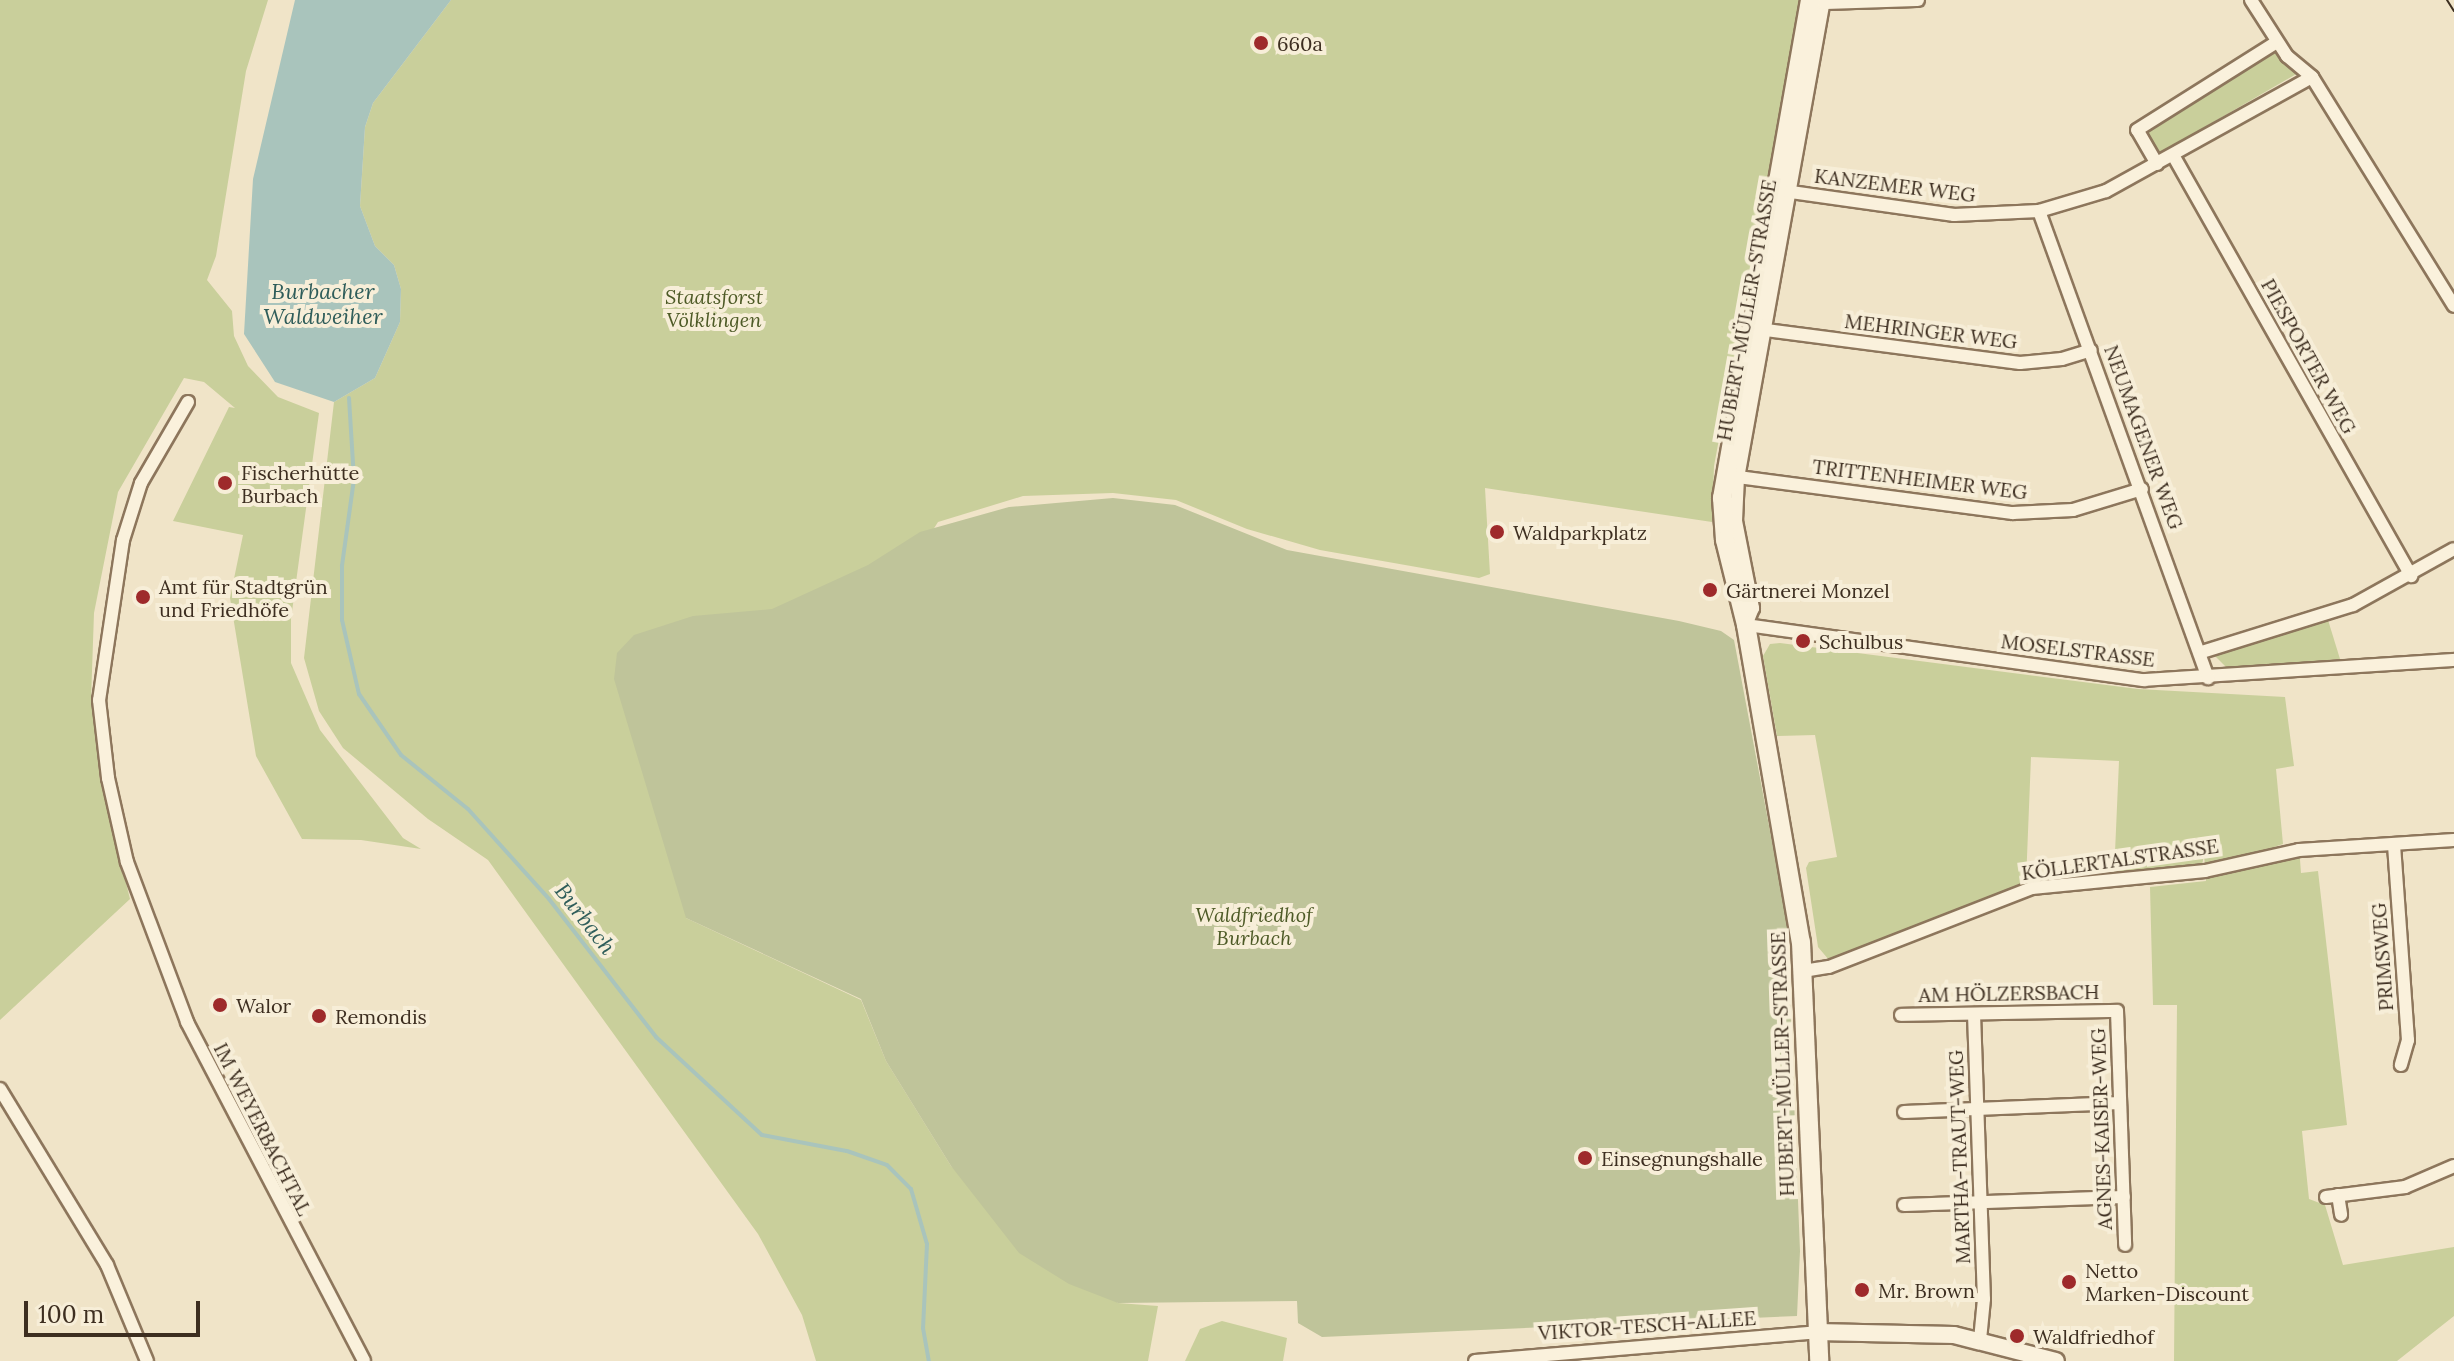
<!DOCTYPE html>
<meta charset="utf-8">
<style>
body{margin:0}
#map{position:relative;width:2454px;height:1361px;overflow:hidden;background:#f0e4c8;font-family:Lora,serif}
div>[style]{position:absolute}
.green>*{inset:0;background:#c9cf9b}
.cemetery>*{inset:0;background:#bfc49a}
.water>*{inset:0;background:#a9c4bc}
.stream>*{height:4px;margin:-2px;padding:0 2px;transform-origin:2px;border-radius:2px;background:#a9c4bc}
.roads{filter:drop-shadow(2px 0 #8d765c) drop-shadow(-2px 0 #8d765c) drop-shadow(0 2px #8d765c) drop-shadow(0 -2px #8d765c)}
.minor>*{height:12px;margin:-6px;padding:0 6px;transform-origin:6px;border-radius:6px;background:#faf1dc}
.tertiary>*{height:16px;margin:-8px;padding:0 8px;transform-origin:8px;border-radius:8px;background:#faf1dc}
.secondary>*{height:18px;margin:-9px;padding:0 9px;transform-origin:9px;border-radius:9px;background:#faf1dc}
.tram>*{height:2px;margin:-1px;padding:0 1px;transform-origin:1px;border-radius:1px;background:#3d2e20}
.dots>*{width:22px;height:22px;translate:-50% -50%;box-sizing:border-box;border:4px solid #f7eed8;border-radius:50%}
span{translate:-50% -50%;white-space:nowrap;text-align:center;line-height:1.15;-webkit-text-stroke:8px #f7eed8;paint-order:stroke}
.poi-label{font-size:20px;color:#3d2e20}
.left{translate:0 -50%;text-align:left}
.street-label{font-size:20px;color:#3d2e20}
.park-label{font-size:20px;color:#4d5a26;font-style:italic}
.water-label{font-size:22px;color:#2f5d5a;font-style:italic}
.scale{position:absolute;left:24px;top:1301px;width:176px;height:36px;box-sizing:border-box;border:4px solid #3d2e20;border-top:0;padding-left:10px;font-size:24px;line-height:28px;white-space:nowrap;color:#3d2e20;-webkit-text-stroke:6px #f7eed8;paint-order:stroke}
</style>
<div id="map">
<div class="green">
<i style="clip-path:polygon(0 0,268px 0,246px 71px,216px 256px,207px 280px,232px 311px,234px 336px,248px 366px,278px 397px,319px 413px,291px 619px,291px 663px,320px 730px,403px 838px,421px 849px,361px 840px,302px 839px,256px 756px,230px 598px,243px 535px,173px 521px,229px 407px,235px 408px,204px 382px,184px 378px,118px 492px,94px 613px,91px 700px,100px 779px,130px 899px,0 1020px)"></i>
<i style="clip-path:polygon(451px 0,1801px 0,1714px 466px,1712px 522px,1485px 488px,1490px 574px,1479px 578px,1320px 550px,1247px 529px,1176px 500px,1113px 493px,1023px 496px,938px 522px,686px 918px,861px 1000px,886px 1061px,951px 1166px,1118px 1303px,1158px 1306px,1148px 1361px,816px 1361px,802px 1315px,758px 1234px,488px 860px,428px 819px,343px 748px,319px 711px,304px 658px,334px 402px,375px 378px,400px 322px,401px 289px,394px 265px,375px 246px,360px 206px,365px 127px,373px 103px)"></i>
<i style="clip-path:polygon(2270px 47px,2298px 73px,2153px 157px,2137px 130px)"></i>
<i style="clip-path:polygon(2328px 620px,2340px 659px,2228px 669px,2213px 654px)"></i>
<i style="clip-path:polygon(1780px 643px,2138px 689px,2285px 697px,2294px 766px,2276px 769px,2283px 844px,2274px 847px,2299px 846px,2301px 873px,2318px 871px,2347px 1125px,2302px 1131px,2309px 1199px,2325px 1205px,2343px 1265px,2454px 1247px,2454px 1316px,2397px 1361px,2174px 1361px,2177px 1005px,2153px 1005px,2150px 887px,2206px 881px,2204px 854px,2202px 866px,2114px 875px,2119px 761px,2031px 757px,2026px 882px,1829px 960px,1818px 947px,1806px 868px,1809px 862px,1837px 857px,1815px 735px,1777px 736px,1763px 656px,1770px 644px)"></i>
<i style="clip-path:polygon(1222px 1321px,1287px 1338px,1283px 1361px,1185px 1361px,1200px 1329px)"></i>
</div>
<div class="cemetery">
<i style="clip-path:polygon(1113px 498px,1175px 505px,1287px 550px,1679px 621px,1721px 631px,1734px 640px,1787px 921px,1800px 1251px,1797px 1316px,1322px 1337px,1298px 1323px,1297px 1301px,1118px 1303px,1069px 1284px,1019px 1253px,951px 1166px,886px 1061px,861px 999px,686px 918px,614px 679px,617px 653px,634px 635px,693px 616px,772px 609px,868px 565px,920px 532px,1009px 507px)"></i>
</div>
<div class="water">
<i style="clip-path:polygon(295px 0,451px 0,373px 103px,365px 127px,360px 206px,375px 246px,394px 265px,401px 289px,400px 322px,375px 378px,334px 402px,275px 382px,244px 334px,253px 179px)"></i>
</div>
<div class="stream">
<i style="left:349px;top:398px;width:81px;rotate:86.5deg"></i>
<i style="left:354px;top:479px;width:88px;rotate:97.9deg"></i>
<i style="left:342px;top:566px;width:54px;rotate:90deg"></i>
<i style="left:342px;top:620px;width:76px;rotate:77.1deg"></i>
<i style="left:359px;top:694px;width:74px;rotate:55.5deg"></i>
<i style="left:401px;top:755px;width:86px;rotate:38.9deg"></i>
<i style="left:468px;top:809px;width:121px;rotate:48deg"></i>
<i style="left:549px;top:899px;width:175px;rotate:52.2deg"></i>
<i style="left:656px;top:1037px;width:144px;rotate:42.8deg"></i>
<i style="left:762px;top:1135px;width:86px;rotate:10.7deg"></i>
<i style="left:847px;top:1151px;width:42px;rotate:19.3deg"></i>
<i style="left:887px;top:1165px;width:34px;rotate:45deg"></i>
<i style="left:911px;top:1189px;width:57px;rotate:73.8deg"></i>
<i style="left:927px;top:1244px;width:84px;rotate:92.7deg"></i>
<i style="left:923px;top:1328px;width:34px;rotate:80deg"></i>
</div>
<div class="roads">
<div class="minor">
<i style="left:1824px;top:0;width:485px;rotate:100.2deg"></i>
<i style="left:1738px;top:477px;width:44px;rotate:92.6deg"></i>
<i style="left:1736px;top:521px;width:89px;rotate:78.9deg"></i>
<i style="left:1753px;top:608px;width:18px;rotate:112deg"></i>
<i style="left:1746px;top:625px;width:402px;rotate:7.9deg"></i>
<i style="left:2144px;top:680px;width:311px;rotate:-3.7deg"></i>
<i style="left:2251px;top:0;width:67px;rotate:57.3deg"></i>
<i style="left:2287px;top:56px;width:33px;rotate:40deg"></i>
<i style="left:2312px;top:77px;width:269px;rotate:58.2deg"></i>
<i style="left:1824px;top:3px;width:94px;rotate:-1.8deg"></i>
<i style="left:2173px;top:155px;width:484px;rotate:60.5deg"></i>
<i style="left:2157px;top:164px;width:39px;rotate:-120deg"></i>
<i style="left:2137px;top:130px;width:165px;rotate:-32.2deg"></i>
<i style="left:1791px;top:192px;width:165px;rotate:8deg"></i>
<i style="left:1954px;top:215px;width:85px;rotate:-2.7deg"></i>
<i style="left:2039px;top:211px;width:70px;rotate:-16.6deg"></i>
<i style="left:2106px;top:191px;width:235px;rotate:-29deg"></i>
<i style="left:2039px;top:211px;width:497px;rotate:70.1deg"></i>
<i style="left:1766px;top:330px;width:256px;rotate:7.4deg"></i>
<i style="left:2020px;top:363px;width:42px;rotate:-5.4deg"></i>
<i style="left:2062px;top:359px;width:30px;rotate:-17deg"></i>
<i style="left:188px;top:402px;width:94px;rotate:120.1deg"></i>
<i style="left:141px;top:483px;width:60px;rotate:107.5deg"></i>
<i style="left:123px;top:540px;width:162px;rotate:98.5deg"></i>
<i style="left:99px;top:700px;width:79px;rotate:83.4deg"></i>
<i style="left:108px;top:778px;width:86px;rotate:77.3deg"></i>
<i style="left:127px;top:862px;width:171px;rotate:69.4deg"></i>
<i style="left:187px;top:1022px;width:382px;rotate:62.4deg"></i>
<i style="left:1738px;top:477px;width:277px;rotate:7.5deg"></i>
<i style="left:2013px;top:513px;width:60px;rotate:-2.9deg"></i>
<i style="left:2073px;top:510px;width:72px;rotate:-16.9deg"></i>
<i style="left:2202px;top:652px;width:158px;rotate:-17.3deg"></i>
<i style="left:2353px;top:605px;width:115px;rotate:-29deg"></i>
<i style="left:2394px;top:845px;width:196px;rotate:85.9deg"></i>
<i style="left:2408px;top:1040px;width:26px;rotate:106deg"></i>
<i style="left:1803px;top:971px;width:26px;rotate:-9deg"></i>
<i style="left:1829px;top:967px;width:218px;rotate:-21.3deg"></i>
<i style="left:2032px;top:888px;width:174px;rotate:-5.6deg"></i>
<i style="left:2205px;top:871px;width:96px;rotate:-12.6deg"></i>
<i style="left:2299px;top:850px;width:155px;rotate:-3.7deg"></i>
<i style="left:1974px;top:1014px;width:285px;rotate:88deg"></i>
<i style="left:1984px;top:1299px;width:41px;rotate:95.6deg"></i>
<i style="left:1901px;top:1015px;width:216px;rotate:-1.1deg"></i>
<i style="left:2117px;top:1011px;width:234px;rotate:88deg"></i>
<i style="left:0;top:1089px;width:206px;rotate:58.7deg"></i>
<i style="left:107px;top:1265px;width:104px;rotate:67.4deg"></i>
<i style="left:1904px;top:1112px;width:216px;rotate:-2.4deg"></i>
<i style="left:2338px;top:1195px;width:20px;rotate:81deg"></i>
<i style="left:2326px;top:1197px;width:80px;rotate:-7.2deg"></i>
<i style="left:2405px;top:1187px;width:53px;rotate:-23.2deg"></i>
<i style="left:1904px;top:1205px;width:220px;rotate:-2.1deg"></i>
<i style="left:1475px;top:1361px;width:343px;rotate:-4.8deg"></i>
</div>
<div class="tertiary">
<i style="left:1817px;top:1332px;width:137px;rotate:1.3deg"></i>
<i style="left:1954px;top:1335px;width:105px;rotate:14.3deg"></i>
</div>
<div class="secondary">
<i style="left:1810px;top:0;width:506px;rotate:100.02deg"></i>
<i style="left:1722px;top:498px;width:42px;rotate:85.9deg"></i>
<i style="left:1725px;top:540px;width:88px;rotate:76.1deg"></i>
<i style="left:1746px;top:625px;width:322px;rotate:80.2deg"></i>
<i style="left:1801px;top:942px;width:419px;rotate:87.5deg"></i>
</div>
</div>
<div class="tram">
<i style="left:2447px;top:0;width:13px;rotate:58deg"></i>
</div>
<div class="dots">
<i style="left:1261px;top:43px;background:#9e2a2b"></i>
<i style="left:225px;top:483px;background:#9e2a2b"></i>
<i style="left:1497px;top:532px;background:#9e2a2b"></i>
<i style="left:1710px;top:590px;background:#9e2a2b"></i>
<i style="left:143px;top:597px;background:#9e2a2b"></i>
<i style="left:1803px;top:641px;background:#9e2a2b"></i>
<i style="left:220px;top:1005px;background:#9e2a2b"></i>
<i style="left:319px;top:1016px;background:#9e2a2b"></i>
<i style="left:1585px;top:1158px;background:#9e2a2b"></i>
<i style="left:2069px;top:1282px;background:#9e2a2b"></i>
<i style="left:1862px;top:1290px;background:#9e2a2b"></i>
<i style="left:2017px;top:1336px;background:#9e2a2b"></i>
</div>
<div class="poi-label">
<span class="left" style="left:1277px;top:43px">660a</span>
<span class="left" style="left:241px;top:484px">Fischerhütte<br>Burbach</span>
<span class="left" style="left:1513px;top:532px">Waldparkplatz</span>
<span class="left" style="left:159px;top:598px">Amt für Stadtgrün<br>und Friedhöfe</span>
<span class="left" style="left:1726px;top:590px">Gärtnerei Monzel</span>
<span class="left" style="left:1819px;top:641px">Schulbus</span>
<span class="left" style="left:236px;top:1005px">Walor</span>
<span class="left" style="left:335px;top:1016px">Remondis</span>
<span class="left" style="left:1601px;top:1158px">Einsegnungshalle</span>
<span class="left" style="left:2085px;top:1282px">Netto<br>Marken-Discount</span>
<span class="left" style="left:1878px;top:1290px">Mr. Brown</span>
<span class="left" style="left:2033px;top:1336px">Waldfriedhof</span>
</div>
<div class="street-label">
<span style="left:1895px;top:185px;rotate:7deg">KANZEMER WEG</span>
<span style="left:1746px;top:310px;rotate:-80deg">HUBERT-MÜLLER-STRASSE</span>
<span style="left:1931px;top:331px;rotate:7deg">MEHRINGER WEG</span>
<span style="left:2309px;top:356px;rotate:61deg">PIESPORTER WEG</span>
<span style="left:2144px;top:437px;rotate:70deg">NEUMAGENER WEG</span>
<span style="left:1920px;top:479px;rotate:7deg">TRITTENHEIMER WEG</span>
<span style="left:2078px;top:650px;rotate:7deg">MOSELSTRASSE</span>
<span style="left:2120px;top:859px;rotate:-8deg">KÖLLERTALSTRASSE</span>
<span style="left:2382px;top:957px;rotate:-94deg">PRIMSWEG</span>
<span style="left:2009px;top:993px;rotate:-1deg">AM HÖLZERSBACH</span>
<span style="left:1782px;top:1064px;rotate:-92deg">HUBERT-MÜLLER-STRASSE</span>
<span style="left:263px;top:1129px;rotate:63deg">IM WEYERBACHTAL</span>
<span style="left:2101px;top:1129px;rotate:-92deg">AGNES-KAISER-WEG</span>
<span style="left:1959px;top:1157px;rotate:-92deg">MARTHA-TRAUT-WEG</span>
<span style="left:1647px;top:1325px;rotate:-4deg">VIKTOR-TESCH-ALLEE</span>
</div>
<div class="park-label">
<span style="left:714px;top:308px">Staatsforst<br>Völklingen</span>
<span style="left:1254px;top:926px">Waldfriedhof<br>Burbach</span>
</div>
<div class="water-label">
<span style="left:323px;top:304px">Burbacher<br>Waldweiher</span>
<span style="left:585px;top:919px;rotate:52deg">Burbach</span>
</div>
<div class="scale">100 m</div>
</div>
